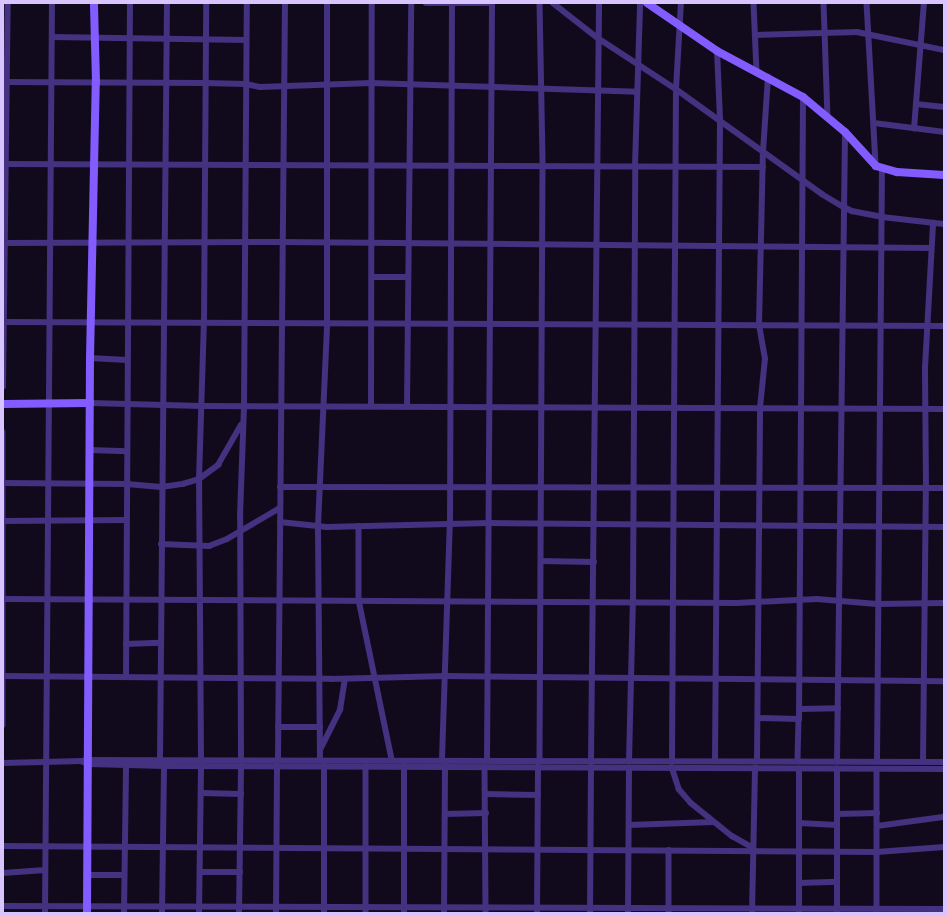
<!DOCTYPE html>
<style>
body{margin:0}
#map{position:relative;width:947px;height:916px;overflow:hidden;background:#110a1c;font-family:Commissioner,sans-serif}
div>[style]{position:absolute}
.street>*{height:5.5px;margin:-2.75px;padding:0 2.75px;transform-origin:2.75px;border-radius:2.75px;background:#44317f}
.secondary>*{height:8px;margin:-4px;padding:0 4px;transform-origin:4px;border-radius:4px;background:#825cff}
span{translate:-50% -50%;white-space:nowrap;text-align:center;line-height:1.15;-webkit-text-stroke:3.5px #110a1c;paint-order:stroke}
.frame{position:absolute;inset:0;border:4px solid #d8c5ff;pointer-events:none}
</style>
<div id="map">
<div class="street">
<i style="left:426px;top:3px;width:66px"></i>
<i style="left:540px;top:3px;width:163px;rotate:88.9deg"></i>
<i style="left:543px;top:166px;width:594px;rotate:90.29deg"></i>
<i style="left:553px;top:3px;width:57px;rotate:37.9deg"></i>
<i style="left:598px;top:38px;width:93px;rotate:33.2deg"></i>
<i style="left:676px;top:89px;width:180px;rotate:35.7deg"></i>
<i style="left:822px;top:194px;width:26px;rotate:31deg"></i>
<i style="left:844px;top:207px;width:9px;rotate:27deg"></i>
<i style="left:852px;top:211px;width:31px;rotate:11deg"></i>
<i style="left:882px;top:217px;width:62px;rotate:6.4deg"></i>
<i style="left:754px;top:3px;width:68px;rotate:87.5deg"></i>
<i style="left:824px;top:3px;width:114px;rotate:88deg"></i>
<i style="left:867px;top:3px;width:163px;rotate:86.8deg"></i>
<i style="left:755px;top:35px;width:102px;rotate:-1.7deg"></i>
<i style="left:857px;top:32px;width:89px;rotate:11.7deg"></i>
<i style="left:52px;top:37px;width:194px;rotate:0.9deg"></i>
<i style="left:3px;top:82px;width:202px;rotate:0.3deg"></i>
<i style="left:205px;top:83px;width:41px;rotate:1.4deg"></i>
<i style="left:246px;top:84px;width:14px;rotate:12deg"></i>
<i style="left:260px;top:87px;width:111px;rotate:-2.1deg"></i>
<i style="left:371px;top:83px;width:266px;rotate:1.9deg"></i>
<i style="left:916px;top:104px;width:28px;rotate:6deg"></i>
<i style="left:874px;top:123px;width:71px;rotate:7.3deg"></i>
<i style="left:914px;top:129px;width:126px;rotate:-85.5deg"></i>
<i style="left:3px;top:164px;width:760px;rotate:0.23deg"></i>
<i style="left:3px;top:243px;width:279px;rotate:-0.2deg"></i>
<i style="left:282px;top:242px;width:649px;rotate:0.53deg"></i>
<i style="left:372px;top:277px;width:36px"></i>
<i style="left:3px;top:322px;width:941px;rotate:0.24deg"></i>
<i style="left:90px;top:358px;width:37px;rotate:3deg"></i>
<i style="left:3px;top:387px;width:384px;rotate:-89.3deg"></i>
<i style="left:90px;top:403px;width:112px;rotate:1.5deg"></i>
<i style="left:202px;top:406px;width:742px;rotate:0.23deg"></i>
<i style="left:371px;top:407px;width:404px;rotate:-89.9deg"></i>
<i style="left:407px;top:407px;width:404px;rotate:-89.4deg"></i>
<i style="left:3px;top:432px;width:293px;rotate:90deg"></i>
<i style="left:90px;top:450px;width:37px;rotate:2deg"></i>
<i style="left:3px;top:483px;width:124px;rotate:0.5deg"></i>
<i style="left:127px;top:484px;width:34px;rotate:5deg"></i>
<i style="left:161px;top:487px;width:22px;rotate:-8deg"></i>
<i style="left:183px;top:484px;width:17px;rotate:-17deg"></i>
<i style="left:199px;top:479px;width:24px;rotate:-36deg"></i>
<i style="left:218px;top:465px;width:46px;rotate:-60.1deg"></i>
<i style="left:280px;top:487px;width:664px;rotate:0.09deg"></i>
<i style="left:3px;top:521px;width:123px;rotate:-0.5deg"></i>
<i style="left:280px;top:522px;width:47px;rotate:6.1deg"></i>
<i style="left:327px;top:527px;width:162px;rotate:-1.4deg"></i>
<i style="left:489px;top:523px;width:455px;rotate:0.5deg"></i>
<i style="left:359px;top:526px;width:74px;rotate:90deg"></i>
<i style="left:359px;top:600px;width:162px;rotate:78.3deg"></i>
<i style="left:161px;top:544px;width:48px;rotate:2.4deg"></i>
<i style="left:209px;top:546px;width:19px;rotate:-21deg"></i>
<i style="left:227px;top:539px;width:61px;rotate:-30.3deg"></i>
<i style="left:541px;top:561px;width:53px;rotate:1.1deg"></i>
<i style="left:3px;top:599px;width:734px;rotate:0.31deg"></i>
<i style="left:737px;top:603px;width:80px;rotate:-2.9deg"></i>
<i style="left:817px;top:599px;width:60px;rotate:4.8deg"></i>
<i style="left:877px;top:604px;width:67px;rotate:-0.9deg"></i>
<i style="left:126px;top:644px;width:34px;rotate:-2deg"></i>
<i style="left:3px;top:676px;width:328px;rotate:0.5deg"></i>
<i style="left:331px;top:679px;width:115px;rotate:-1.5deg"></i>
<i style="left:446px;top:676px;width:498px;rotate:0.6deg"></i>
<i style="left:126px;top:677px;width:674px;rotate:-89.66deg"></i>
<i style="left:799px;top:709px;width:39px;rotate:-1deg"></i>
<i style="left:758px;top:718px;width:41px;rotate:1.4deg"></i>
<i style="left:799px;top:719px;width:42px;rotate:91.4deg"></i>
<i style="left:799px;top:719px;width:622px;rotate:-89.63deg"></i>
<i style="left:278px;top:727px;width:42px"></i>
<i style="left:320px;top:750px;width:45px;rotate:-63.4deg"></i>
<i style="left:340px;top:710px;width:31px;rotate:-81deg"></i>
<i style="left:160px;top:759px;width:756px;rotate:-89.47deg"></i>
<i style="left:201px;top:759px;width:280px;rotate:-90.4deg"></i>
<i style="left:199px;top:479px;width:156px;rotate:-88.2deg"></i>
<i style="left:204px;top:323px;width:320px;rotate:-89.6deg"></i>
<i style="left:241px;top:759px;width:243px;rotate:-90.2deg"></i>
<i style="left:240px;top:516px;width:110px;rotate:-87.9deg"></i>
<i style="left:244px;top:406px;width:403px;rotate:-89.6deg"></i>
<i style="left:278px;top:759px;width:756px;rotate:-89.47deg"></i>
<i style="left:320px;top:759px;width:233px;rotate:-90.5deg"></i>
<i style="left:318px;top:526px;width:202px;rotate:-87.4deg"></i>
<i style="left:327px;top:324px;width:321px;rotate:-90deg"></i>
<i style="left:442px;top:759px;width:236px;rotate:-88.1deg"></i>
<i style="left:450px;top:523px;width:520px;rotate:-89.78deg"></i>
<i style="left:85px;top:760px;width:859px;rotate:0.13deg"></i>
<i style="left:487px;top:760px;width:757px;rotate:-89.62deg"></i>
<i style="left:591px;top:760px;width:757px;rotate:-89.39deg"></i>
<i style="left:672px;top:760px;width:671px;rotate:-89.66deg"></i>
<i style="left:676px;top:89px;width:86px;rotate:-86.7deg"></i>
<i style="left:715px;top:760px;width:641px;rotate:-89.55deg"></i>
<i style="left:720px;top:119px;width:68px;rotate:-92.5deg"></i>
<i style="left:629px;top:761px;width:160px;rotate:-88.6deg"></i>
<i style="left:633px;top:601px;width:435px;rotate:-89.7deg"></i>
<i style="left:635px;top:166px;width:163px;rotate:-88.2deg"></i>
<i style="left:757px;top:761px;width:353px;rotate:-89.5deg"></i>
<i style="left:760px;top:408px;width:49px;rotate:-84.2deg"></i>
<i style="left:765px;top:359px;width:35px;rotate:-100deg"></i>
<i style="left:759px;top:325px;width:173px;rotate:-88.7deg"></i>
<i style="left:763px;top:152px;width:75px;rotate:-86.2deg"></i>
<i style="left:837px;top:762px;width:630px;rotate:-89.27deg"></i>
<i style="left:877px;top:762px;width:593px;rotate:-89.52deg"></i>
<i style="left:923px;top:762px;width:275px;rotate:-89.4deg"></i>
<i style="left:926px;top:487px;width:119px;rotate:-90.5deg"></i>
<i style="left:925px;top:368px;width:145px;rotate:-86.8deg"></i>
<i style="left:3px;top:763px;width:78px;rotate:-1.5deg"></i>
<i style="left:81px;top:761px;width:9px;rotate:21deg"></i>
<i style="left:89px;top:764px;width:75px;rotate:1.5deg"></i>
<i style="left:164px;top:766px;width:780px;rotate:0.22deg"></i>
<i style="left:366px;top:766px;width:147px;rotate:90deg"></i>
<i style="left:485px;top:767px;width:146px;rotate:89.6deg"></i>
<i style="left:672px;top:767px;width:23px;rotate:72deg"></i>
<i style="left:679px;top:789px;width:18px;rotate:49deg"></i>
<i style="left:691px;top:803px;width:53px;rotate:38.8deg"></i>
<i style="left:732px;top:836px;width:23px;rotate:29deg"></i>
<i style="left:877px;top:769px;width:144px;rotate:90deg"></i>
<i style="left:201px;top:793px;width:40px;rotate:1.4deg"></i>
<i style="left:486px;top:794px;width:52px;rotate:1.1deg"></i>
<i style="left:445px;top:814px;width:41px;rotate:-1.4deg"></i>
<i style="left:837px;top:814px;width:40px;rotate:-1.4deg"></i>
<i style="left:799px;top:823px;width:38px;rotate:3deg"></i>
<i style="left:629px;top:825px;width:84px;rotate:-2deg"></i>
<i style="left:877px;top:826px;width:68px;rotate:-7.7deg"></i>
<i style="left:3px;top:846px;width:874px;rotate:0.39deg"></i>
<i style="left:877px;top:852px;width:67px;rotate:-4.3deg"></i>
<i style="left:669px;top:850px;width:63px;rotate:90deg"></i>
<i style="left:200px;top:872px;width:40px"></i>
<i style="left:3px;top:873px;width:42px;rotate:-4.1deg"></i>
<i style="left:87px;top:875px;width:37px"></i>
<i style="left:799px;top:883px;width:38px;rotate:-2deg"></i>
<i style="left:3px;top:906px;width:941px;rotate:0.18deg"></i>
<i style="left:45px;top:913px;width:910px;rotate:-89.56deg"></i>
<i style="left:124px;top:913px;width:147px;rotate:-89.2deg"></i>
<i style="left:162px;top:913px;width:147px;rotate:-89.2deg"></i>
<i style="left:199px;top:913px;width:147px;rotate:-89.2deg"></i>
<i style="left:239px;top:913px;width:147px;rotate:-89.2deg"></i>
<i style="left:276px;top:913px;width:147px;rotate:-89.6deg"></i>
<i style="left:324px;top:913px;width:147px;rotate:-90deg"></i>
<i style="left:404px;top:913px;width:147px;rotate:-90deg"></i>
<i style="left:444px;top:913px;width:147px;rotate:-89.6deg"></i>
<i style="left:537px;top:913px;width:146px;rotate:-89.6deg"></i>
<i style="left:590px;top:913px;width:146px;rotate:-89.6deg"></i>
<i style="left:628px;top:913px;width:145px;rotate:-89.6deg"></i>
<i style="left:752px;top:913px;width:145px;rotate:-88.8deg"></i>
<i style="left:799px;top:913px;width:144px;rotate:-90deg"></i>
<i style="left:837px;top:913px;width:144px;rotate:-90deg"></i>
</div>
<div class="secondary">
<i style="left:647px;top:3px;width:85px;rotate:34.4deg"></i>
<i style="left:717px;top:51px;width:98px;rotate:28.1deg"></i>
<i style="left:803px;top:97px;width:55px;rotate:39.8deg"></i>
<i style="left:845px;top:132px;width:46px;rotate:47.6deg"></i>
<i style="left:876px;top:166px;width:22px;rotate:16deg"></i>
<i style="left:897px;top:172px;width:47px;rotate:3.7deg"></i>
<i style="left:3px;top:404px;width:87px;rotate:-0.7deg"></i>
<i style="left:87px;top:913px;width:555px;rotate:-89.69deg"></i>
<i style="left:90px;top:358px;width:276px;rotate:-88.8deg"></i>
<i style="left:96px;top:82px;width:79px;rotate:-91.5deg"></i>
</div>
<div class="frame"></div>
</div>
